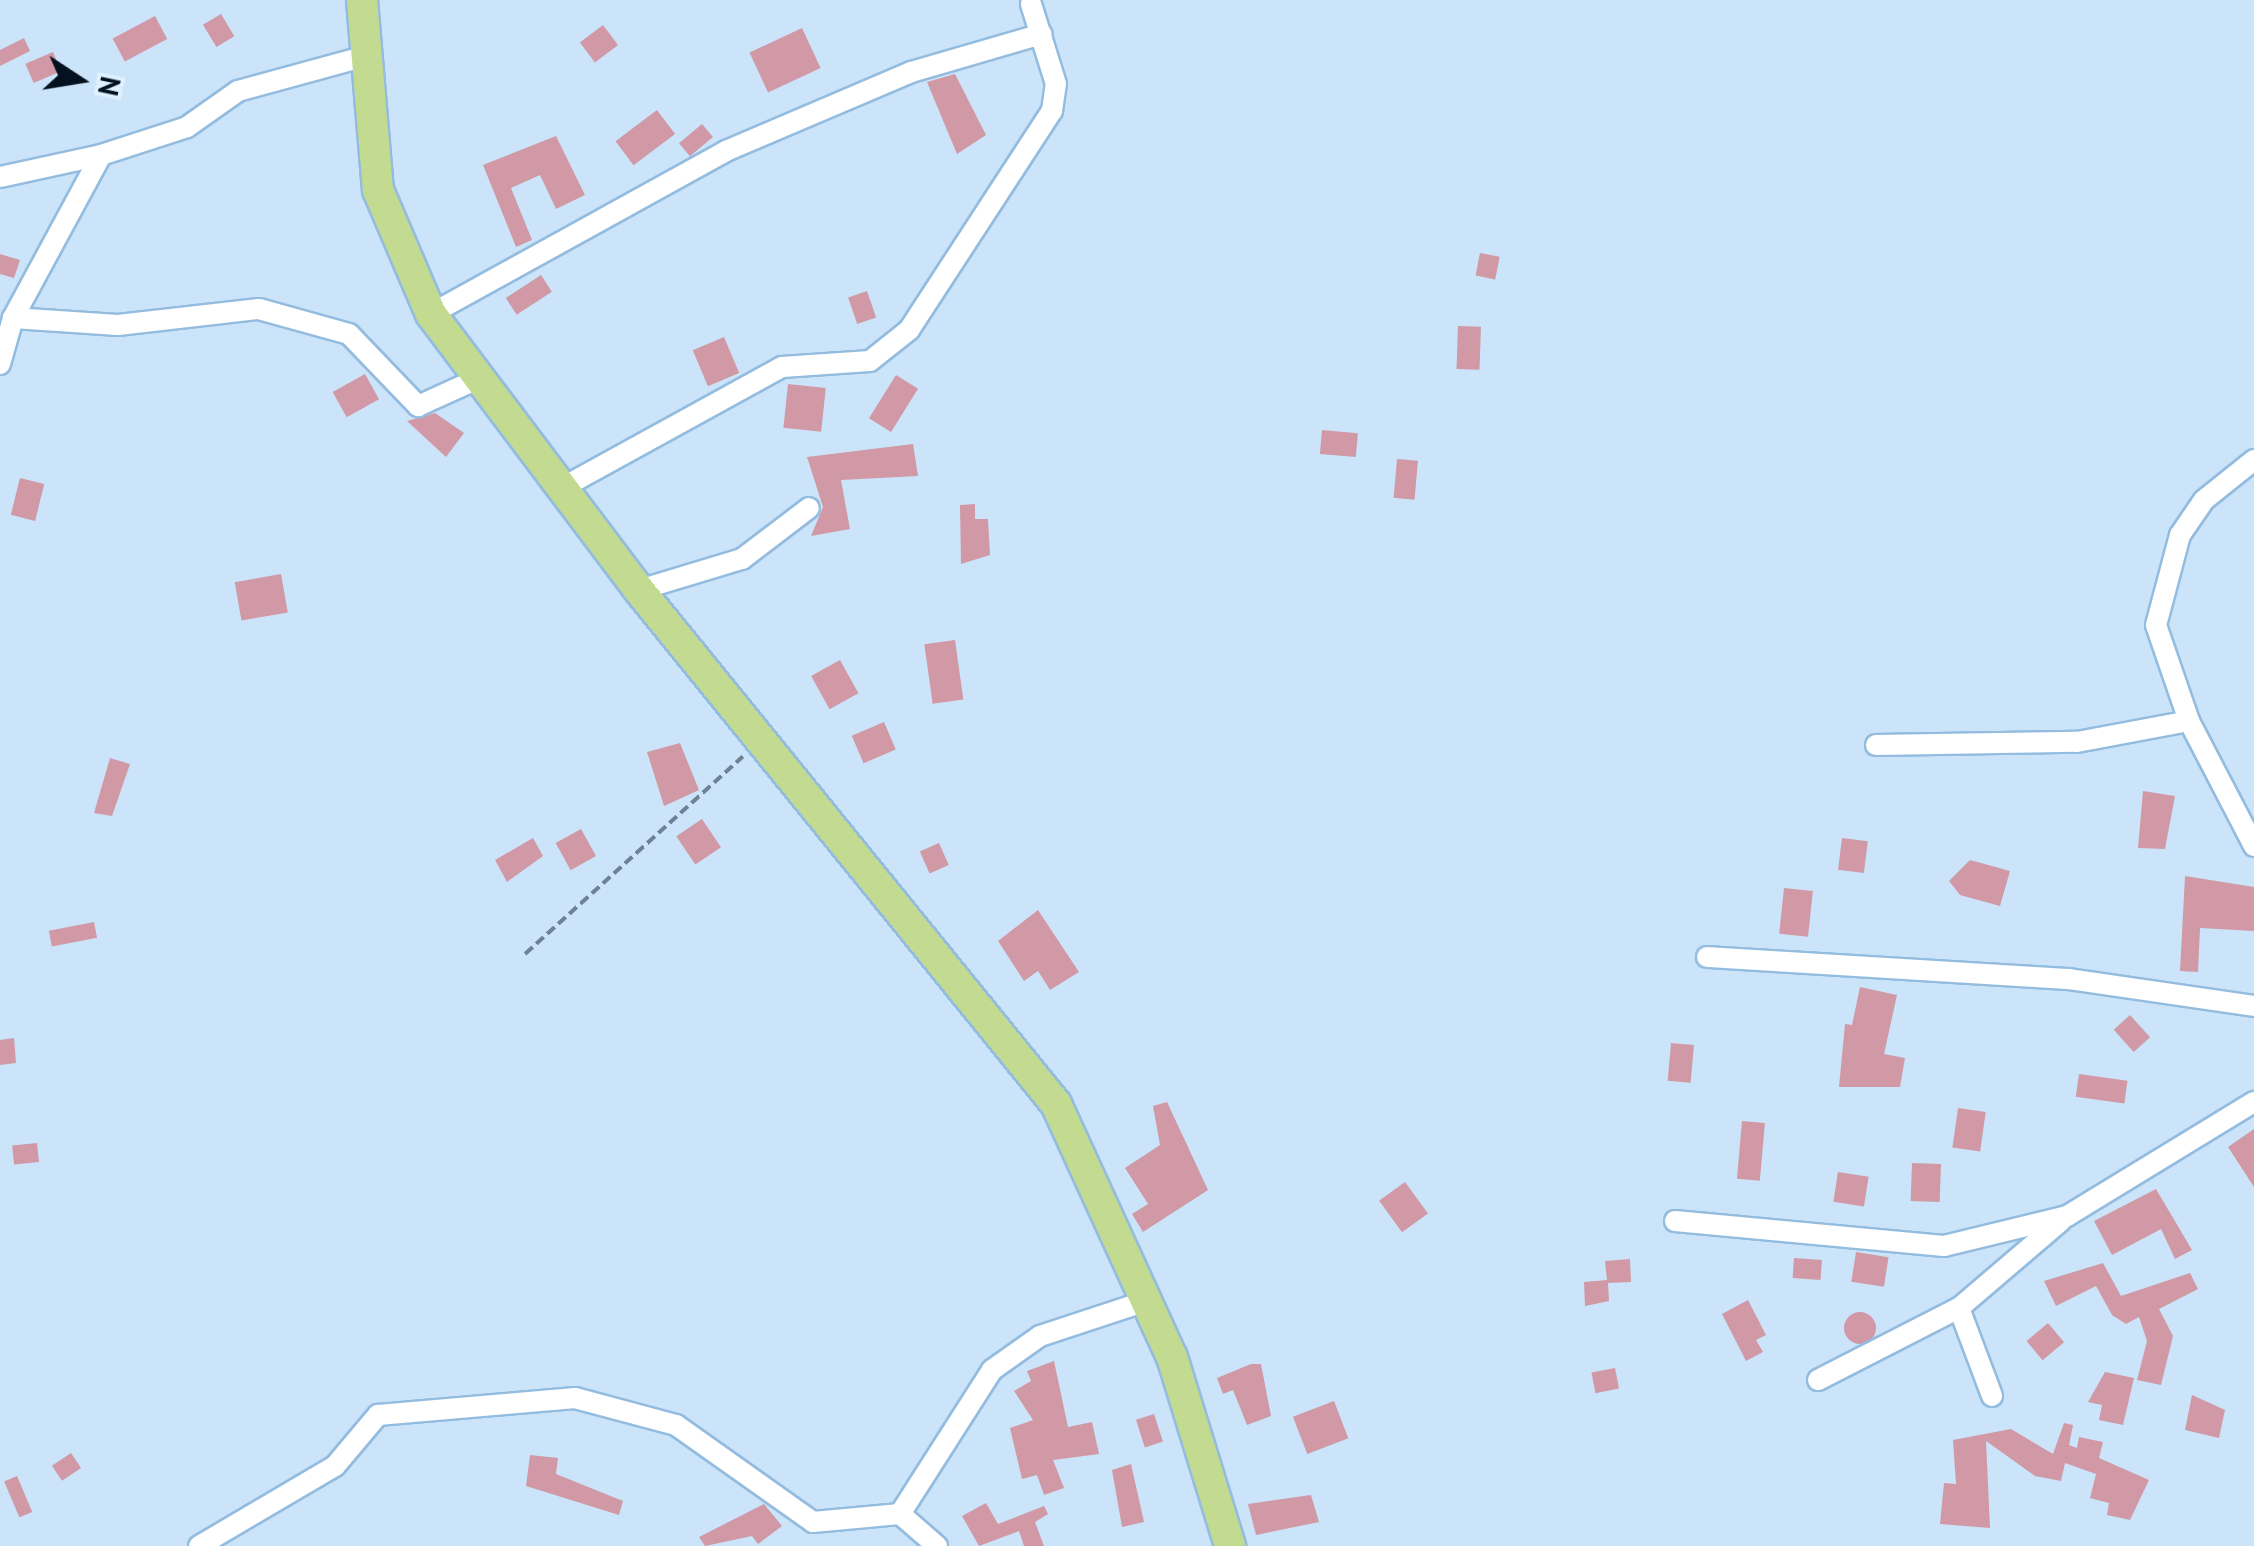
<!DOCTYPE html>
<style>
body{margin:0}
#map{position:relative;width:2254px;height:1546px;overflow:hidden;background:#cbe4fa;font-family:"PT Sans",sans-serif}
div>[style]{position:absolute}
.building>*{inset:0;background:#d099a5;transform-origin:0 0}
.round{border-radius:50%}
.path>*{height:4px;margin-top:-2px;transform-origin:0;background:repeating-linear-gradient(90deg,#6e8293 0 10px,transparent 0 15px)}
.roads{filter:drop-shadow(2px 0 #93bcdf) drop-shadow(-2px 0 #93bcdf) drop-shadow(0 2px #93bcdf) drop-shadow(0 -2px #93bcdf)}
.minor>*{height:20px;margin:-10px;padding:0 10px;transform-origin:10px;border-radius:10px;background:#fff}
.primary>*{height:30px;margin:-15px;padding:0 15px;transform-origin:15px;border-radius:15px;background:#c3da91}
span{translate:-50% -50%;white-space:nowrap;text-align:center;line-height:1.15;-webkit-text-stroke:8px #dff0ff;paint-order:stroke}
.north{position:absolute;left:30px;top:30px;width:100px;height:100px;-webkit-text-stroke:8px #dff0ff;paint-order:stroke;rotate:102deg;font-size:28px;font-weight:700;line-height:40px;text-align:center;color:#04121f}
.north::after{content:'';display:block;margin:auto;width:35px;height:45px;background:#04121f;clip-path:polygon(50% 0,100% 100%,50% 72%,0 100%)}
</style>
<div id="map">
<div class="building">
<i style="left:221px;top:14px;width:26px;height:21px;rotate:59deg"></i>
<i style="left:155px;top:16px;width:26px;height:48px;rotate:62deg"></i>
<i style="left:603px;top:25px;width:25px;height:29px;rotate:53deg"></i>
<i style="left:802px;top:28px;width:44px;height:58px;rotate:65deg"></i>
<i style="clip-path:polygon(24px 38px,30px 51px,0 66px,0 50px)"></i>
<i style="left:53px;top:52px;width:21px;height:30px;rotate:67deg"></i>
<i style="clip-path:polygon(955px 74px,986px 135px,957px 154px,927px 82px)"></i>
<i style="left:657px;top:110px;width:30px;height:52px;rotate:53deg"></i>
<i style="left:702px;top:124px;width:17px;height:30px;rotate:50deg"></i>
<i style="clip-path:polygon(556px 136px,585px 195px,556px 209px,540px 175px,511px 188px,532px 240px,516px 247px,483px 165px)"></i>
<i style="left:1480px;top:253px;width:20px;height:23px;rotate:11deg"></i>
<i style="clip-path:polygon(0 254px,20px 260px,14px 278px,0 274px)"></i>
<i style="left:541px;top:275px;width:20px;height:42px;rotate:57deg"></i>
<i style="left:867px;top:291px;width:28px;height:20px;rotate:71deg"></i>
<i style="left:1458px;top:326px;width:23px;height:43px;rotate:2deg"></i>
<i style="left:724px;top:337px;width:39px;height:34px;rotate:67deg"></i>
<i style="left:365px;top:374px;width:29px;height:37px;rotate:61deg"></i>
<i style="left:896px;top:375px;width:26px;height:51px;rotate:32deg"></i>
<i style="left:788px;top:384px;width:38px;height:44px;rotate:6deg"></i>
<i style="clip-path:polygon(435px 413px,464px 433px,446px 457px,407px 421px)"></i>
<i style="left:1322px;top:430px;width:36px;height:24px;rotate:5deg"></i>
<i style="clip-path:polygon(913px 444px,918px 476px,841px 480px,850px 529px,811px 536px,823px 507px,807px 457px)"></i>
<i style="left:1397px;top:459px;width:21px;height:39px;rotate:5deg"></i>
<i style="left:20px;top:478px;width:25px;height:38px;rotate:14deg"></i>
<i style="clip-path:polygon(975px 504px,975px 519px,988px 519px,990px 555px,961px 564px,960px 505px)"></i>
<i style="left:281px;top:574px;width:39px;height:47px;rotate:80deg"></i>
<i style="left:955px;top:640px;width:60px;height:31px;rotate:82deg"></i>
<i style="left:840px;top:660px;width:38px;height:33px;rotate:61deg"></i>
<i style="left:884px;top:722px;width:30px;height:35px;rotate:67deg"></i>
<i style="clip-path:polygon(680px 743px,699px 790px,664px 806px,647px 752px)"></i>
<i style="clip-path:polygon(110px 758px,130px 764px,112px 816px,94px 813px)"></i>
<i style="clip-path:polygon(2143px 791px,2175px 796px,2165px 849px,2138px 848px)"></i>
<i style="left:702px;top:819px;width:34px;height:31px;rotate:56deg"></i>
<i style="left:581px;top:829px;width:31px;height:29px;rotate:61deg"></i>
<i style="clip-path:polygon(533px 838px,543px 856px,507px 882px,495px 860px)"></i>
<i style="left:1842px;top:838px;width:26px;height:32px;rotate:7deg"></i>
<i style="left:939px;top:843px;width:24px;height:21px;rotate:66deg"></i>
<i style="clip-path:polygon(1970px 860px,2010px 871px,2000px 906px,1960px 895px,1949px 881px)"></i>
<i style="clip-path:polygon(2185px 876px,2254px 887px,2254px 931px,2200px 928px,2198px 972px,2180px 971px)"></i>
<i style="left:1784px;top:888px;width:29px;height:46px;rotate:6deg"></i>
<i style="clip-path:polygon(1038px 910px,1079px 972px,1050px 990px,1038px 971px,1024px 981px,998px 941px)"></i>
<i style="left:94px;top:922px;width:16px;height:46px;rotate:79deg"></i>
<i style="clip-path:polygon(1860px 987px,1897px 995px,1884px 1054px,1905px 1058px,1900px 1087px,1839px 1087px,1845px 1024px,1852px 1025px)"></i>
<i style="left:2130px;top:1015px;width:30px;height:22px;rotate:48deg"></i>
<i style="clip-path:polygon(14px 1038px,16px 1063px,0 1065px,0 1040px)"></i>
<i style="left:1671px;top:1043px;width:23px;height:38px;rotate:5deg"></i>
<i style="left:2079px;top:1074px;width:49px;height:23px;rotate:8deg"></i>
<i style="clip-path:polygon(1167px 1102px,1208px 1190px,1143px 1232px,1132px 1214px,1148px 1204px,1125px 1168px,1160px 1145px,1153px 1106px)"></i>
<i style="left:1958px;top:1108px;width:28px;height:40px;rotate:8deg"></i>
<i style="left:1742px;top:1121px;width:23px;height:58px;rotate:5deg"></i>
<i style="clip-path:polygon(2254px 1129px,2254px 1187px,2228px 1147px)"></i>
<i style="left:37px;top:1143px;width:19px;height:25px;rotate:84deg"></i>
<i style="left:1912px;top:1163px;width:29px;height:38px;rotate:2deg"></i>
<i style="left:1838px;top:1172px;width:31px;height:30px;rotate:9deg"></i>
<i style="left:1405px;top:1182px;width:39px;height:32px;rotate:54deg"></i>
<i style="clip-path:polygon(2156px 1189px,2192px 1250px,2175px 1259px,2161px 1229px,2112px 1255px,2094px 1221px)"></i>
<i style="left:1856px;top:1252px;width:33px;height:30px;rotate:9deg"></i>
<i style="left:1794px;top:1258px;width:28px;height:20px;rotate:4deg"></i>
<i style="clip-path:polygon(1630px 1259px,1631px 1282px,1608px 1283px,1609px 1301px,1585px 1306px,1584px 1282px,1607px 1280px,1605px 1261px)"></i>
<i style="clip-path:polygon(2103px 1263px,2121px 1296px,2190px 1273px,2198px 1289px,2159px 1309px,2173px 1336px,2161px 1385px,2137px 1380px,2147px 1341px,2139px 1317px,2126px 1324px,2112px 1315px,2096px 1286px,2056px 1306px,2044px 1281px)"></i>
<i style="clip-path:polygon(1748px 1300px,1766px 1335px,1756px 1340px,1763px 1352px,1746px 1361px,1722px 1314px)"></i>
<i class="round" style="left:1844px;top:1312px;width:32px;height:32px"></i>
<i style="left:2048px;top:1323px;width:25px;height:28px;rotate:50deg"></i>
<i style="clip-path:polygon(1054px 1361px,1068px 1427px,1092px 1422px,1099px 1454px,1053px 1460px,1064px 1488px,1044px 1495px,1037px 1475px,1022px 1479px,1010px 1428px,1033px 1420px,1014px 1391px,1031px 1381px,1027px 1371px)"></i>
<i style="clip-path:polygon(1251px 1364px,1261px 1364px,1271px 1416px,1247px 1425px,1233px 1390px,1223px 1394px,1217px 1378px)"></i>
<i style="left:1615px;top:1368px;width:21px;height:24px;rotate:79deg"></i>
<i style="clip-path:polygon(2105px 1372px,2134px 1378px,2123px 1425px,2099px 1420px,2102px 1405px,2088px 1402px)"></i>
<i style="clip-path:polygon(2192px 1395px,2225px 1410px,2219px 1438px,2185px 1430px)"></i>
<i style="left:1334px;top:1401px;width:40px;height:44px;rotate:69deg"></i>
<i style="left:1154px;top:1414px;width:29px;height:19px;rotate:72deg"></i>
<i style="clip-path:polygon(2064px 1423px,2073px 1425px,2069px 1445px,2077px 1448px,2079px 1437px,2103px 1442px,2099px 1458px,2149px 1480px,2130px 1520px,2107px 1515px,2109px 1503px,2090px 1498px,2096px 1474px,2065px 1463px,2061px 1481px,2035px 1476px,1986px 1441px,1990px 1528px,1940px 1524px,1944px 1483px,1956px 1484px,1953px 1440px,2011px 1429px,2053px 1454px)"></i>
<i style="left:71px;top:1453px;width:18px;height:23px;rotate:56deg"></i>
<i style="clip-path:polygon(530px 1455px,558px 1458px,556px 1474px,623px 1501px,619px 1515px,526px 1486px)"></i>
<i style="clip-path:polygon(1131px 1464px,1144px 1522px,1122px 1527px,1112px 1470px)"></i>
<i style="left:17px;top:1476px;width:39px;height:14px;rotate:67deg"></i>
<i style="clip-path:polygon(1311px 1495px,1319px 1522px,1256px 1535px,1248px 1504px)"></i>
<i style="clip-path:polygon(986px 1503px,998px 1524px,1044px 1506px,1048px 1514px,1035px 1522px,1044px 1546px,1024px 1546px,1019px 1531px,979px 1546px,962px 1516px)"></i>
<i style="clip-path:polygon(764px 1504px,782px 1526px,758px 1544px,752px 1536px,705px 1546px,699px 1537px)"></i>
</div>
<div class="path">
<i style="left:525px;top:954px;width:294px;rotate:-42.2deg"></i>
</div>
<div class="roads">
<div class="minor">
<i style="left:0;top:177px;width:103px;rotate:-12.3deg"></i>
<i style="left:431px;top:314px;width:337px;rotate:-28.9deg"></i>
<i style="left:726px;top:151px;width:201px;rotate:-23.1deg"></i>
<i style="left:911px;top:72px;width:136px;rotate:-16.2deg"></i>
<i style="left:13px;top:318px;width:105px;rotate:3.8deg"></i>
<i style="left:118px;top:325px;width:142px;rotate:-6.5deg"></i>
<i style="left:259px;top:309px;width:93px;rotate:15.5deg"></i>
<i style="left:349px;top:334px;width:100px;rotate:46.2deg"></i>
<i style="left:418px;top:406px;width:60px;rotate:-24.4deg"></i>
<i style="left:0;top:364px;width:48px;rotate:-74.2deg"></i>
<i style="left:13px;top:318px;width:185px;rotate:-61.6deg"></i>
<i style="left:101px;top:155px;width:90px;rotate:-18deg"></i>
<i style="left:187px;top:127px;width:62px;rotate:-35.2deg"></i>
<i style="left:238px;top:91px;width:129px;rotate:-15.3deg"></i>
<i style="left:2254px;top:460px;width:64px;rotate:141.3deg"></i>
<i style="left:2204px;top:500px;width:42px;rotate:124.4deg"></i>
<i style="left:2180px;top:535px;width:93px;rotate:104.9deg"></i>
<i style="left:2156px;top:625px;width:102px;rotate:71deg"></i>
<i style="left:2189px;top:721px;width:141px;rotate:62.5deg"></i>
<i style="left:560px;top:489px;width:253px;rotate:-28.8deg"></i>
<i style="left:782px;top:367px;width:88px;rotate:-3.9deg"></i>
<i style="left:870px;top:361px;width:50px;rotate:-38.5deg"></i>
<i style="left:909px;top:330px;width:262px;rotate:-56.9deg"></i>
<i style="left:1052px;top:111px;width:27px;rotate:-82deg"></i>
<i style="left:1056px;top:84px;width:84px;rotate:-107.4deg"></i>
<i style="left:639px;top:590px;width:108px;rotate:-16.8deg"></i>
<i style="left:742px;top:559px;width:84px;rotate:-37.3deg"></i>
<i style="left:1876px;top:745px;width:201px;rotate:-0.9deg"></i>
<i style="left:2077px;top:742px;width:114px;rotate:-10.6deg"></i>
<i style="left:1707px;top:957px;width:363px;rotate:3.5deg"></i>
<i style="left:2069px;top:979px;width:187px;rotate:8.3deg"></i>
<i style="left:1675px;top:1221px;width:270px;rotate:5.3deg"></i>
<i style="left:1944px;top:1246px;width:127px;rotate:-13.7deg"></i>
<i style="left:2067px;top:1216px;width:219px;rotate:-31.4deg"></i>
<i style="left:1959px;top:1308px;width:94px;rotate:69.4deg"></i>
<i style="left:1818px;top:1380px;width:158px;rotate:-27.1deg"></i>
<i style="left:1959px;top:1308px;width:134px;rotate:-40.5deg"></i>
<i style="left:199px;top:1546px;width:158px;rotate:-30.5deg"></i>
<i style="left:335px;top:1466px;width:67px;rotate:-49.9deg"></i>
<i style="left:378px;top:1415px;width:198px;rotate:-4.9deg"></i>
<i style="left:575px;top:1398px;width:105px;rotate:15deg"></i>
<i style="left:676px;top:1425px;width:168px;rotate:35.3deg"></i>
<i style="left:813px;top:1522px;width:87px;rotate:-5.3deg"></i>
<i style="left:937px;top:1546px;width:49px;rotate:-139.1deg"></i>
<i style="left:900px;top:1514px;width:171px;rotate:-57.4deg"></i>
<i style="left:992px;top:1370px;width:59px;rotate:-35.3deg"></i>
<i style="left:1040px;top:1336px;width:115px;rotate:-18.3deg"></i>
</div>
<div class="primary">
<i style="left:362px;top:0;width:191px;rotate:85.2deg"></i>
<i style="left:378px;top:190px;width:135px;rotate:66.9deg"></i>
<i style="left:431px;top:314px;width:346px;rotate:53deg"></i>
<i style="left:639px;top:590px;width:662px;rotate:50.95deg"></i>
<i style="left:1056px;top:1104px;width:278px;rotate:65.4deg"></i>
<i style="left:1172px;top:1357px;width:198px;rotate:72.9deg"></i>
</div>
</div>
<div class="north">N</div>
</div>
